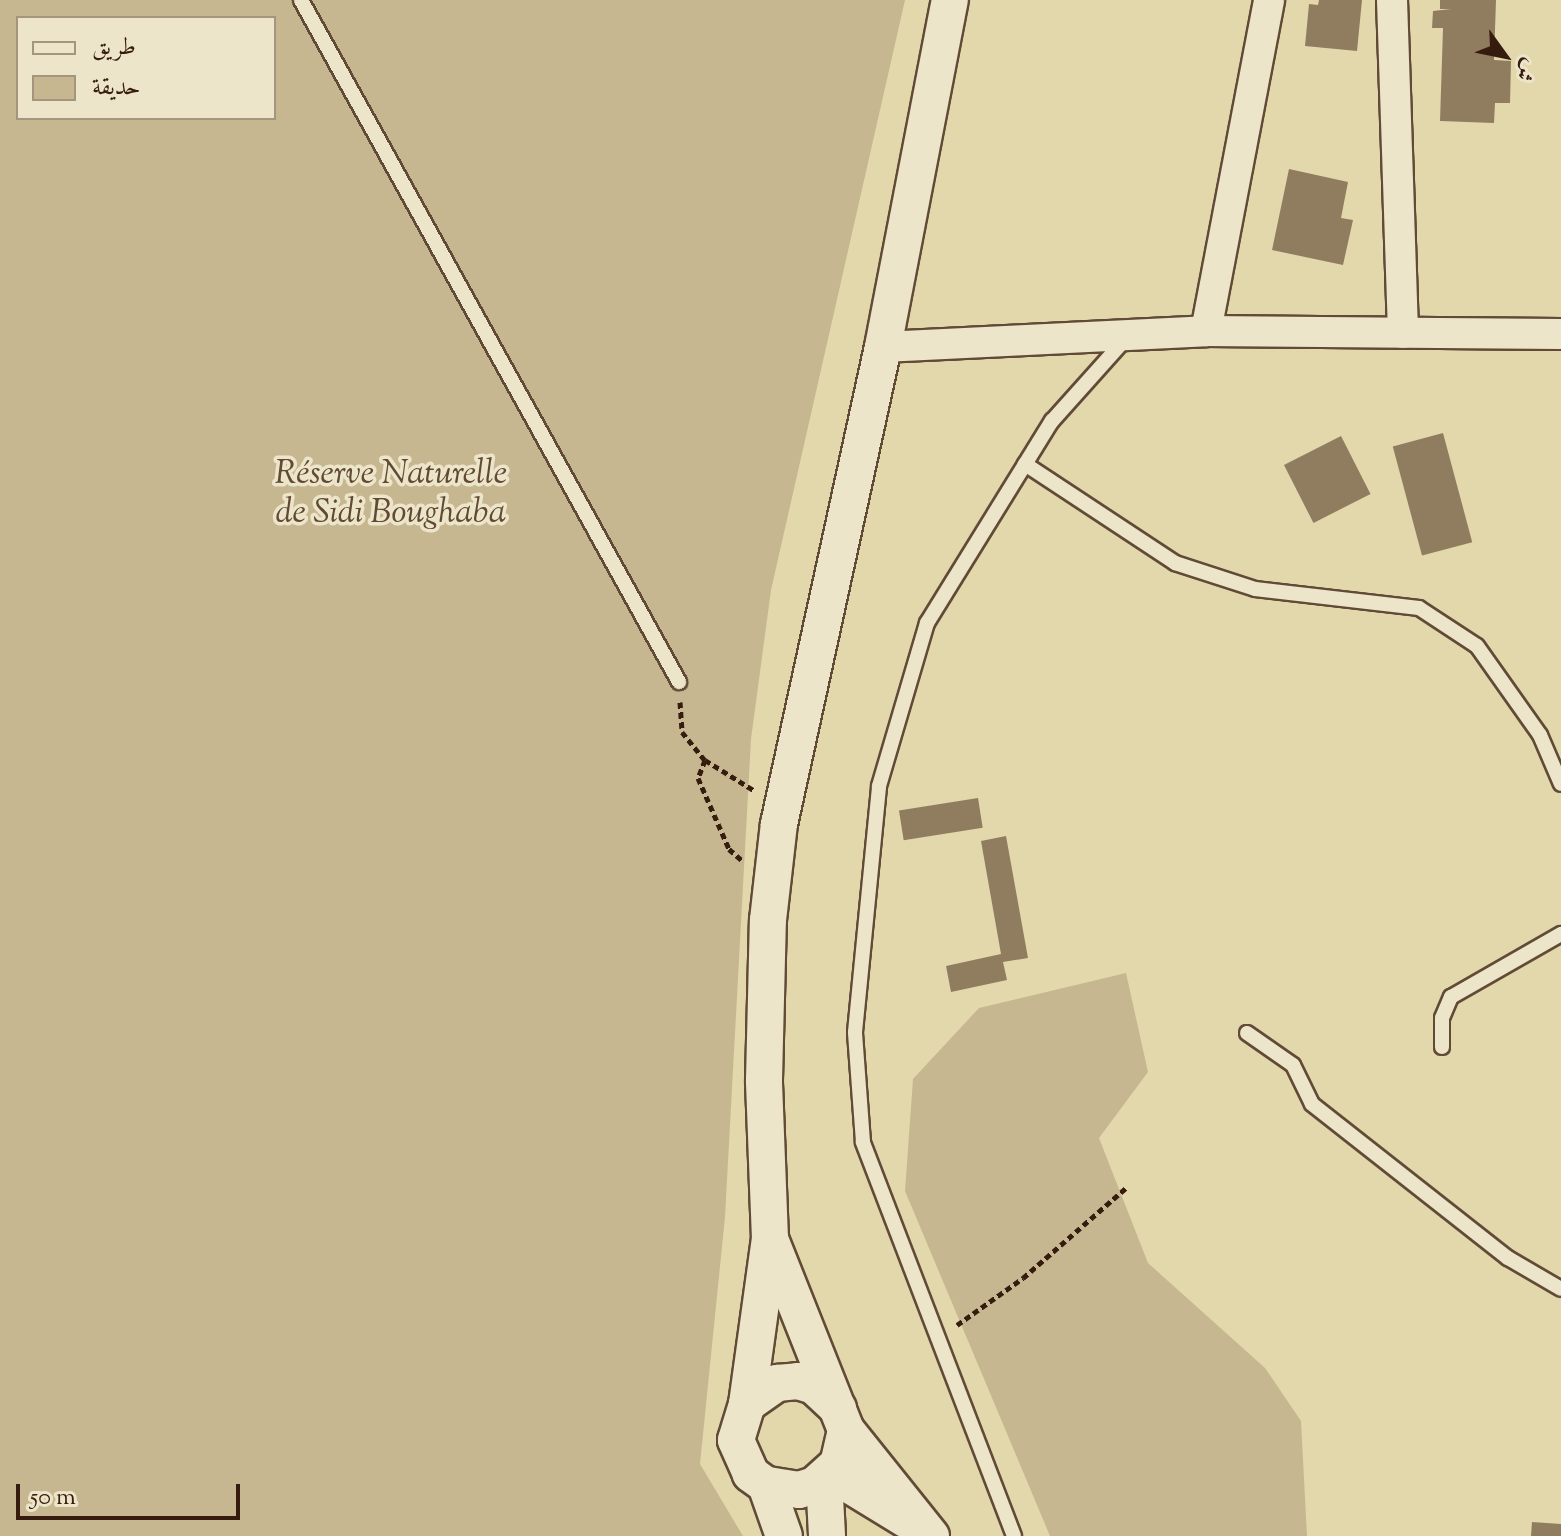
<!DOCTYPE html>
<meta charset="utf-8">
<style>
body{margin:0}
#map{position:relative;width:1561px;height:1536px;overflow:hidden;background:#e3d7ac;font-family:"Sorts Mill Goudy",Amiri,serif}
div>[style]{position:absolute}
.green>*{inset:0;background:#c6b791}
.building>*{inset:0;background:#907d60;transform-origin:0 0}
.path>*{height:5px;margin-top:-2.5px;transform-origin:0;background:repeating-linear-gradient(90deg,#361c0e 0 6px,transparent 0 10px)}
.roads{filter:drop-shadow(2px 0 #614b36) drop-shadow(-2px 0 #614b36) drop-shadow(0 2px #614b36) drop-shadow(0 -2px #614b36)}
.service>*{height:14px;margin:-7px;padding:0 7px;transform-origin:7px;border-radius:7px;background:#ede5c9}
.minor>*{height:30px;margin:-15px;padding:0 15px;transform-origin:15px;border-radius:15px;background:#ede5c9}
.tertiary>*{height:36px;margin:-18px;padding:0 18px;transform-origin:18px;border-radius:18px;background:#ede5c9}
span{translate:-50% -50%;white-space:nowrap;text-align:center;line-height:1.15;-webkit-text-stroke:7px #ede5c9;paint-order:stroke}
.park-label{font-size:34px;color:#614a35;font-style:italic}
.legend{position:absolute;left:16px;top:16px;width:260px;height:104px;box-sizing:border-box;background:#ede5c9;border:2px solid #a4957e;margin:0;padding:10px 14px;list-style:none;font-size:24px;color:#361c0e}
.legend li{display:flex;align-items:center;gap:16px;height:40px}
.legend b{width:40px;border:2px solid #a4957e}
.north{position:absolute;left:1465px;top:16px;width:80px;height:80px;-webkit-text-stroke:6px #ede5c9;paint-order:stroke;rotate:123deg;font-size:22px;font-weight:700;line-height:32px;text-align:center;color:#361c0e}
.north::after{content:'';display:block;margin:auto;width:28px;height:36px;background:#361c0e;clip-path:polygon(50% 0,100% 100%,50% 72%,0 100%)}
.scale{position:absolute;left:16px;top:1484px;width:224px;height:36px;box-sizing:border-box;border:4px solid #361c0e;border-top:0;padding-left:10px;font-size:24px;line-height:28px;white-space:nowrap;color:#361c0e;-webkit-text-stroke:6px #ede5c9;paint-order:stroke}
</style>
<div id="map">
<div class="green">
<i style="clip-path:polygon(evenodd,0 0,905px 0,771px 590px,751px 739px,725px 1217px,700px 1464px,743px 1536px,0 1536px,0 0,18px 18px,274px 18px,274px 118px,18px 118px,18px 18px)"></i>
<i style="clip-path:polygon(1126px 973px,1148px 1072px,1099px 1138px,1148px 1263px,1265px 1368px,1301px 1421px,1307px 1536px,1050px 1536px,905px 1191px,913px 1079px,979px 1008px)"></i>
</div>
<div class="building">
<i style="clip-path:polygon(1319px 0,1362px 0,1357px 51px,1305px 46px,1309px 4px,1318px 5px)"></i>
<i style="clip-path:polygon(1440px 0,1496px 0,1494px 60px,1511px 61px,1510px 103px,1495px 103px,1494px 123px,1440px 121px,1443px 28px,1432px 28px,1433px 11px,1451px 9px,1440px 9px)"></i>
<i style="clip-path:polygon(1289px 169px,1348px 182px,1341px 218px,1353px 220px,1343px 265px,1272px 250px)"></i>
<i style="left:1443px;top:433px;width:113px;height:52px;rotate:75deg"></i>
<i style="left:1341px;top:436px;width:65px;height:64px;rotate:63deg"></i>
<i style="left:978px;top:798px;width:30px;height:80px;rotate:81deg"></i>
<i style="clip-path:polygon(1006px 836px,1028px 958px,1003px 962px,1007px 980px,951px 992px,946px 966px,1001px 954px,981px 841px)"></i>
<i style="clip-path:polygon(1532px 1522px,1561px 1524px,1561px 1536px,1531px 1536px)"></i>
</div>
<div class="path">
<i style="left:680px;top:702px;width:30px;rotate:86deg"></i>
<i style="left:682px;top:732px;width:36px;rotate:51deg"></i>
<i style="left:705px;top:760px;width:19px;rotate:111deg"></i>
<i style="left:698px;top:778px;width:77px;rotate:66.4deg"></i>
<i style="left:729px;top:849px;width:18px;rotate:41deg"></i>
<i style="left:705px;top:760px;width:59px;rotate:31.8deg"></i>
<i style="left:957px;top:1325px;width:81px;rotate:-35.5deg"></i>
<i style="left:1023px;top:1278px;width:138px;rotate:-41.2deg"></i>
</div>
<div class="roads">
<div class="service">
<i style="left:301px;top:0;width:780px;rotate:61deg"></i>
<i style="left:1025px;top:464px;width:180px;rotate:33.4deg"></i>
<i style="left:1175px;top:563px;width:84px;rotate:18deg"></i>
<i style="left:1255px;top:589px;width:165px;rotate:6.6deg"></i>
<i style="left:1419px;top:608px;width:69px;rotate:33.2deg"></i>
<i style="left:1477px;top:646px;width:109px;rotate:54.7deg"></i>
<i style="left:1540px;top:735px;width:53px;rotate:66.8deg"></i>
<i style="left:1247px;top:1033px;width:56px;rotate:34.8deg"></i>
<i style="left:1293px;top:1065px;width:43px;rotate:64deg"></i>
<i style="left:1312px;top:1104px;width:249px;rotate:38.2deg"></i>
<i style="left:1508px;top:1258px;width:61px;rotate:30.3deg"></i>
<i style="left:1442px;top:1047px;width:29px;rotate:-90deg"></i>
<i style="left:1442px;top:1018px;width:23px;rotate:-67deg"></i>
<i style="left:1451px;top:997px;width:127px;rotate:-29.8deg"></i>
<i style="left:1014px;top:1536px;width:422px;rotate:-111deg"></i>
<i style="left:863px;top:1142px;width:110px;rotate:-94.2deg"></i>
<i style="left:855px;top:1032px;width:247px;rotate:-84.4deg"></i>
<i style="left:879px;top:786px;width:170px;rotate:-73.6deg"></i>
<i style="left:927px;top:623px;width:238px;rotate:-58.3deg"></i>
<i style="left:1052px;top:421px;width:113px;rotate:-48.2deg"></i>
</div>
<div class="minor">
<i style="left:1392px;top:0;width:333px;rotate:88.1deg"></i>
<i style="left:1206px;top:331px;width:337px;rotate:-79.2deg"></i>
<i style="left:883px;top:347px;width:323px;rotate:-2.8deg"></i>
<i style="left:1206px;top:331px;width:355px;rotate:0.5deg"></i>
</div>
<div class="tertiary">
<i style="left:770px;top:1239px;width:206px;rotate:68.3deg"></i>
<i style="left:846px;top:1430px;width:35px;rotate:103deg"></i>
<i style="left:838px;top:1464px;width:31px;rotate:138deg"></i>
<i style="left:815px;top:1485px;width:17px;rotate:163deg"></i>
<i style="left:799px;top:1490px;width:33px;rotate:-171deg"></i>
<i style="left:766px;top:1485px;width:19px;rotate:-144deg"></i>
<i style="left:751px;top:1474px;width:37px;rotate:-114deg"></i>
<i style="left:736px;top:1440px;width:38px;rotate:-73deg"></i>
<i style="left:747px;top:1404px;width:167px;rotate:-82.1deg"></i>
<i style="left:770px;top:1239px;width:159px;rotate:-92.2deg"></i>
<i style="left:764px;top:1080px;width:160px;rotate:-88.6deg"></i>
<i style="left:768px;top:920px;width:97px;rotate:-83.5deg"></i>
<i style="left:779px;top:824px;width:488px;rotate:-77.7deg"></i>
<i style="left:883px;top:347px;width:353px;rotate:-79.1deg"></i>
<i style="left:747px;top:1404px;width:37px;rotate:-35deg"></i>
<i style="left:777px;top:1383px;width:21px;rotate:-5deg"></i>
<i style="left:798px;top:1381px;width:17px;rotate:17deg"></i>
<i style="left:814px;top:1386px;width:33px;rotate:43deg"></i>
<i style="left:846px;top:1430px;width:136px;rotate:51.3deg"></i>
<i style="left:830px;top:1473px;width:90px;rotate:31.4deg"></i>
<i style="left:824px;top:1478px;width:58px;rotate:87deg"></i>
<i style="left:766px;top:1485px;width:54px;rotate:70.6deg"></i>
</div>
</div>
<div class="park-label">
<span style="left:391px;top:494px">Réserve Naturelle<br>de Sidi Boughaba</span>
</div>
<ul class="legend">
<li><b style="height:10px;background:#ede5c9"></b>طريق</li>
<li><b style="height:22px;background:#c6b791"></b>حديقة</li>
</ul>
<div class="north">ش</div>
<div class="scale">50 m</div>
</div>
